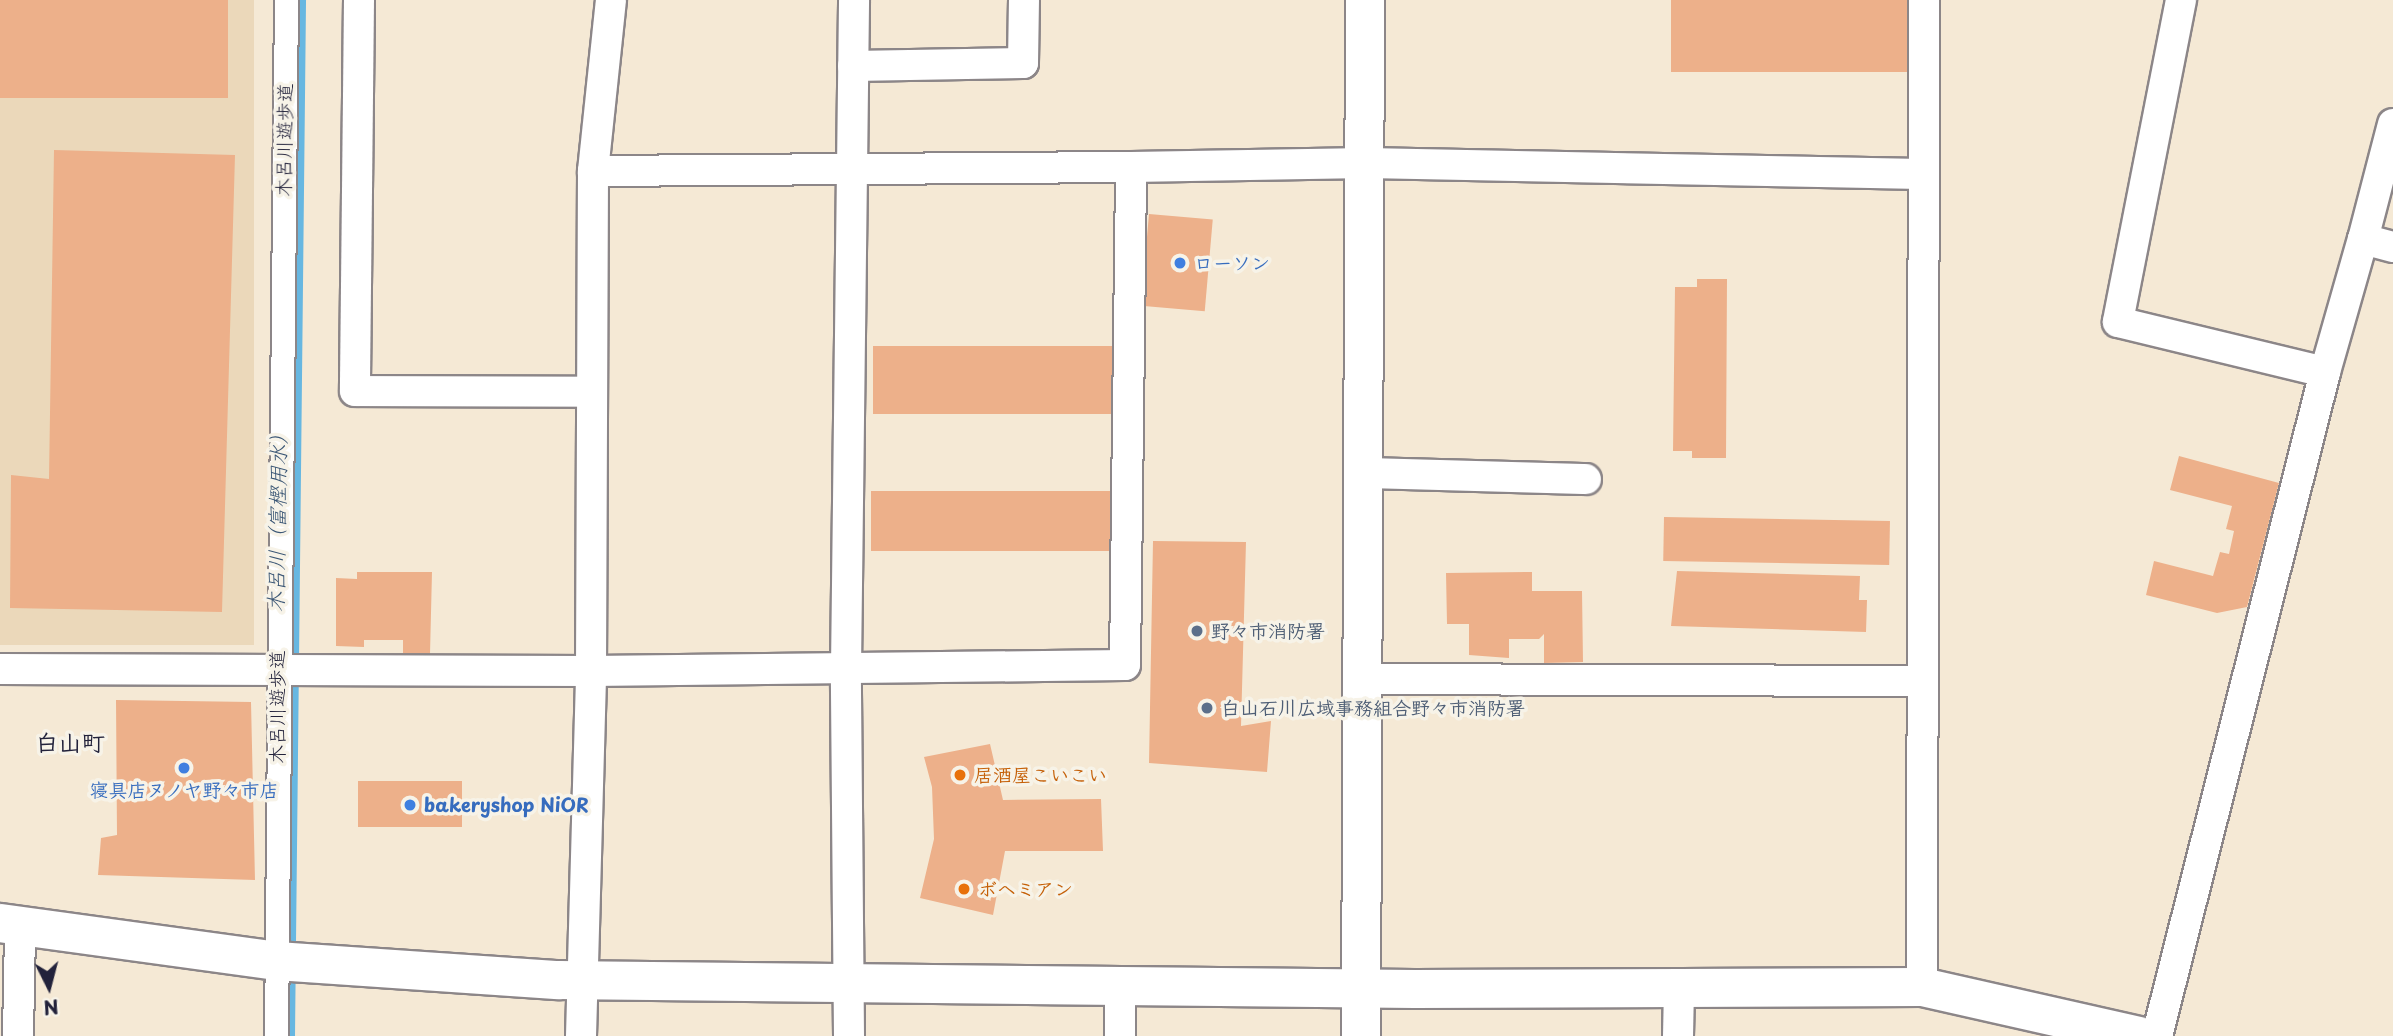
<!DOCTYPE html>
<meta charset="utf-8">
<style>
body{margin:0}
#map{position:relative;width:2393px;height:1036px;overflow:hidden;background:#f5e9d5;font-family:"Playpen Sans","Klee One",sans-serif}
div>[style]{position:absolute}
.built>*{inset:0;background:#ebd8ba;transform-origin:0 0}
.stream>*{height:10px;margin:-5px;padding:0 5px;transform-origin:5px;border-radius:5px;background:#67b7e1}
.building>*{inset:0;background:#edb08a;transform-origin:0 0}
.roads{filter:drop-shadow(2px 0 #8c8688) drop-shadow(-2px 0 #8c8688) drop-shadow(0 2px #8c8688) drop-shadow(0 -2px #8c8688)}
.pedestrian>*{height:23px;margin:-11.5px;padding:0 11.5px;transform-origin:11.5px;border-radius:11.5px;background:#fff}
.minor>*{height:30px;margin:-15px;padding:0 15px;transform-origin:15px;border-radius:15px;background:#fff}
.tertiary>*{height:38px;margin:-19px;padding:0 19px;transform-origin:19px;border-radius:19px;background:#fff}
.dots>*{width:19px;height:19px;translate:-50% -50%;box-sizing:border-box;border:4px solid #f7f3e8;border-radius:50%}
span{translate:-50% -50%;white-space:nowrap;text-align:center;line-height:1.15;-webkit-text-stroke:7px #f7f3e8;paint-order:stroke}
.street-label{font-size:19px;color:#22223b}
.shop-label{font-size:19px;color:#366cbe;font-weight:700}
.left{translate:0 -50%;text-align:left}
.service-label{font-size:19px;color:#4e5e75;font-weight:700}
.food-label{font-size:19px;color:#c56008;font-weight:700}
.water-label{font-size:21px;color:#3a5675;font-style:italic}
.quarter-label{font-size:23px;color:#22223b;font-weight:700}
.north{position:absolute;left:14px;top:952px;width:70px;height:70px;-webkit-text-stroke:5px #f7f3e8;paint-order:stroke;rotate:174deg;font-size:19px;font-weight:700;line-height:28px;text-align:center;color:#22223b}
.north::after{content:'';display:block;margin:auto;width:24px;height:32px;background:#22223b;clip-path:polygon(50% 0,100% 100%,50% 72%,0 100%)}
</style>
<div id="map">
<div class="built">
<i style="left:0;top:0;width:254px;height:645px"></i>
</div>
<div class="stream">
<i style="left:290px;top:1036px;width:1036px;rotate:-89.39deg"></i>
</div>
<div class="building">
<i style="left:0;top:0;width:228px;height:98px"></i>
<i style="left:1671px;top:0;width:236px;height:72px"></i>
<i style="clip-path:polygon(54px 150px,235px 155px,222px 612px,10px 608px,11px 475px,49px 479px)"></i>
<i style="left:1149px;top:214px;width:64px;height:92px;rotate:5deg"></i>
<i style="clip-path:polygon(1697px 279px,1727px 279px,1726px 458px,1692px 458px,1692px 451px,1673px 451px,1675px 287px,1697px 287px)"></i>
<i style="left:873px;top:346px;width:240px;height:68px"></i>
<i style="clip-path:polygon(2179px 456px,2279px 483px,2247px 607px,2217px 613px,2146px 595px,2154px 561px,2213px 576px,2220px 552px,2229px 554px,2234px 531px,2226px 529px,2232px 506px,2170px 490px)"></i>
<i style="left:871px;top:491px;width:242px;height:60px"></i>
<i style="left:1664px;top:517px;width:226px;height:44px;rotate:1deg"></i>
<i style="clip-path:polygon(1153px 541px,1246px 542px,1241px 726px,1271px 721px,1267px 772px,1149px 763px)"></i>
<i style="clip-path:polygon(1677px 571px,1860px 576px,1859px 600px,1867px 600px,1866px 632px,1671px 626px)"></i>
<i style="clip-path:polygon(357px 572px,432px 572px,430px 654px,403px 654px,403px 640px,364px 640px,364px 647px,336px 646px,336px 578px,357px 579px)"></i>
<i style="clip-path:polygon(1532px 572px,1532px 591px,1582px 591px,1583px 662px,1544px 663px,1544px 634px,1539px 639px,1509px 639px,1509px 658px,1469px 655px,1469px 624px,1447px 624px,1446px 573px)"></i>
<i style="clip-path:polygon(116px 700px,251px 702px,255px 880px,98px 875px,101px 838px,117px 835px)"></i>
<i style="clip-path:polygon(990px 744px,1003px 800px,1101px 799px,1103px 851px,1005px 851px,993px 915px,920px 898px,934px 839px,932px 787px,924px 757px)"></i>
<i style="left:462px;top:781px;width:46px;height:104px;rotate:90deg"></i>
</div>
<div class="roads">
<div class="pedestrian">
<i style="left:276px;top:1036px;width:1036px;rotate:-89.45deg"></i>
</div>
<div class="minor">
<i style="left:359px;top:0;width:391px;rotate:90.6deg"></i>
<i style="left:355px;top:391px;width:234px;rotate:0.2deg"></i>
<i style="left:2181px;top:0;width:328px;rotate:101.1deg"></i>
<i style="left:2118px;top:322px;width:213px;rotate:13.6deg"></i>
<i style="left:2325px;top:372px;width:138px;rotate:-74.1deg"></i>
<i style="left:853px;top:66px;width:170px;rotate:-1deg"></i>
<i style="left:1023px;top:63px;width:63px;rotate:-89.1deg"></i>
<i style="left:2393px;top:124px;width:119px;rotate:104.6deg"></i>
<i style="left:2363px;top:239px;width:31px;rotate:15deg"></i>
<i style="left:593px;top:171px;width:538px;rotate:-0.43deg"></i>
<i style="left:1365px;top:473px;width:221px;rotate:1.6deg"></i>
<i style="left:0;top:669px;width:591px;rotate:0.19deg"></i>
<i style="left:591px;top:671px;width:534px;rotate:-0.64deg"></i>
<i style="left:1125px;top:665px;width:498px;rotate:-89.3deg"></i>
<i style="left:1131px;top:167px;width:236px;rotate:-1deg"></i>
<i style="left:1367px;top:163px;width:555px;rotate:1.14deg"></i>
<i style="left:1363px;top:679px;width:558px;rotate:0.21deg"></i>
<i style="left:1120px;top:985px;width:51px;rotate:90deg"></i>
<i style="left:1922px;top:987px;width:987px;rotate:-89.88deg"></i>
<i style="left:18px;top:1036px;width:109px;rotate:-88.9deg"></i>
<i style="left:581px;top:1036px;width:365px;rotate:-88.4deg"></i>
<i style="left:591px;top:671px;width:500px;rotate:-89.77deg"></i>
<i style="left:593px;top:171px;width:172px;rotate:-84deg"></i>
<i style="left:849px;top:1036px;width:368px;rotate:-90.5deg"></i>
<i style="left:846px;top:668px;width:668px;rotate:-89.31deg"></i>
<i style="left:1678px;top:1036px;width:48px;rotate:-88.8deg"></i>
<i style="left:2157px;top:1036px;width:685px;rotate:-75.8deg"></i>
</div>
<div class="tertiary">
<i style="left:0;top:923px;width:280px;rotate:7.8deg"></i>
<i style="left:277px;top:961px;width:282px;rotate:3.9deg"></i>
<i style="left:558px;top:980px;width:857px;rotate:0.6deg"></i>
<i style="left:1415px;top:989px;width:507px;rotate:-0.23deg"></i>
<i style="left:1922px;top:987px;width:222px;rotate:12.7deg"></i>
<i style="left:1361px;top:1036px;width:1036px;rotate:-89.78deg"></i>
</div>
</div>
<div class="dots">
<i style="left:1180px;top:263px;background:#3f7fe0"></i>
<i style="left:1197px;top:631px;background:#5c6f8a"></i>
<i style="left:1207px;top:708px;background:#5c6f8a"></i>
<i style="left:184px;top:768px;background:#3f7fe0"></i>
<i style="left:960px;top:775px;background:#e8710a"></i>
<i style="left:410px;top:805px;background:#3f7fe0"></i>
<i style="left:964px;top:889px;background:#e8710a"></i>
</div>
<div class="street-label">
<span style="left:284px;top:140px;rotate:-89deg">木呂川遊歩道</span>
<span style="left:277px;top:707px;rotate:-90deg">木呂川遊歩道</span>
</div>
<div class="shop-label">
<span class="left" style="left:1194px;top:263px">ローソン</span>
<span style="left:184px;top:790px">寝具店ヌノヤ野々市店</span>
<span class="left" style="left:424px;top:805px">bakeryshop NiOR</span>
</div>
<div class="service-label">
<span class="left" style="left:1211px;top:631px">野々市消防署</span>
<span class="left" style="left:1221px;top:708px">白山石川広域事務組合野々市消防署</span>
</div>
<div class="food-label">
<span class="left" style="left:974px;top:775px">居酒屋こいこい</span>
<span class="left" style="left:978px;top:889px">ボヘミアン</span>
</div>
<div class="water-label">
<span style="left:276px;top:518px;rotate:-89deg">木呂川（富樫用水）</span>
</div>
<div class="quarter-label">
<span style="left:70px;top:742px">白山町</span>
</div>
<div class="north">N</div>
</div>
